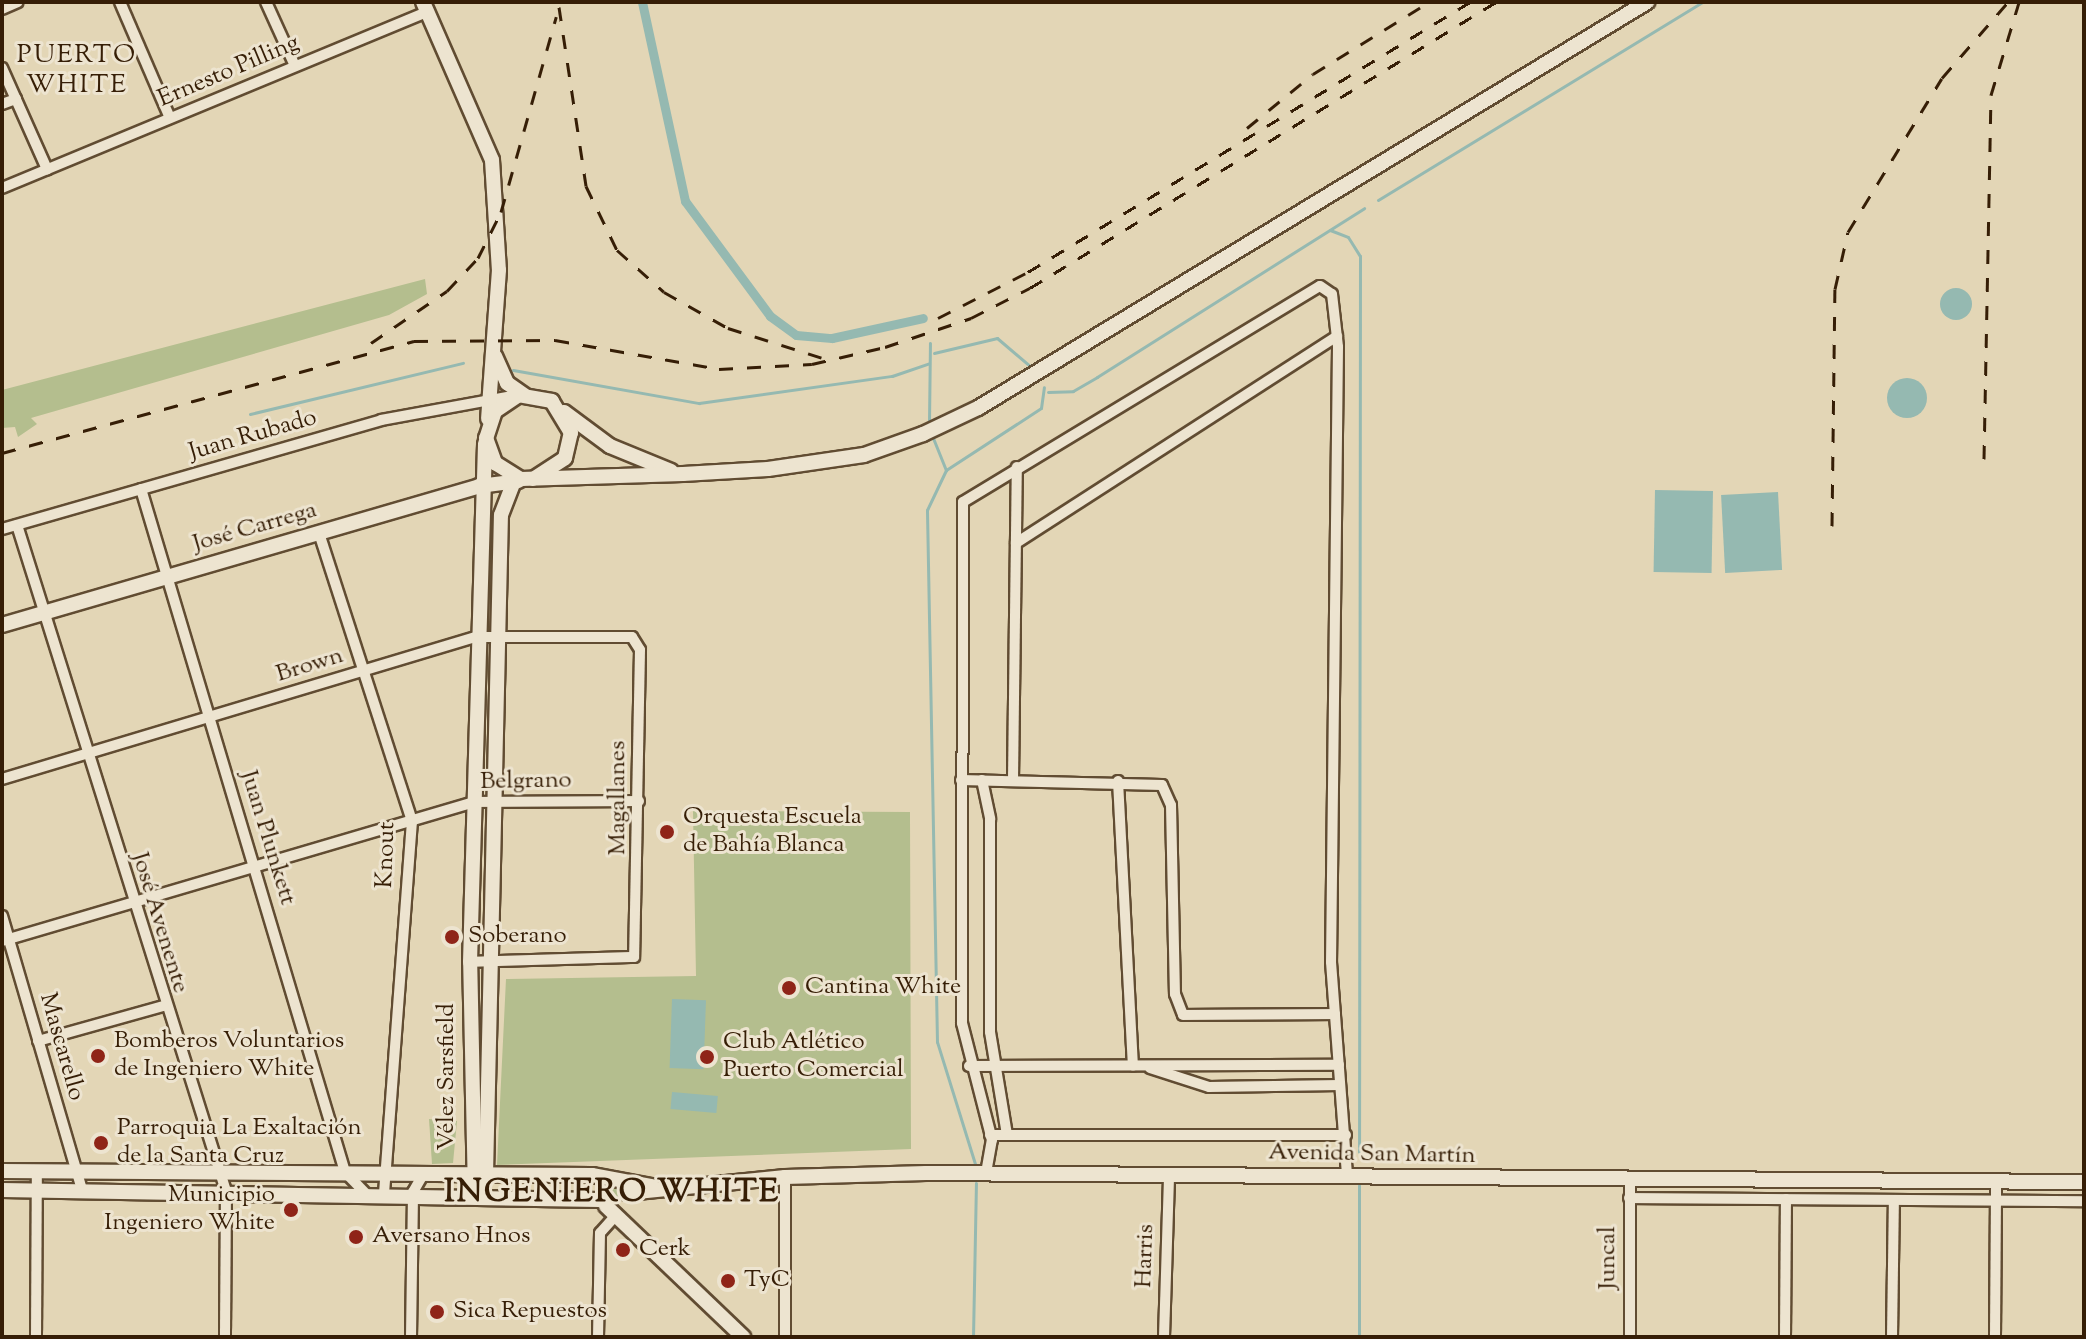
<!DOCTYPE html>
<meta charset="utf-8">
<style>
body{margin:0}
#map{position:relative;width:2086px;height:1339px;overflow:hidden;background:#e3d6b6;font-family:"Sorts Mill Goudy",serif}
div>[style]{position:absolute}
.green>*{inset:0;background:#b4be8e}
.round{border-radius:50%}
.water>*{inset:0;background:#95b9b1;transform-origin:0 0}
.stream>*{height:3px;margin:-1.5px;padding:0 1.5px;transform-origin:1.5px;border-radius:1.5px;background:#95b9b1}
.canal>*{height:9px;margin:-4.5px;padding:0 4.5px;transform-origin:4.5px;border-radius:4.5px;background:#95b9b1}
.roads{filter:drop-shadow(2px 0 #614c32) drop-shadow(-2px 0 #614c32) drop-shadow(0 2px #614c32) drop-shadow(0 -2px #614c32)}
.street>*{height:10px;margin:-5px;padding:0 5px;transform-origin:5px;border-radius:5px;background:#ede4d0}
.secondary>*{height:14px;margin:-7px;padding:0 7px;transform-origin:7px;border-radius:7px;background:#ede4d0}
.rail>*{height:3px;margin-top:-1.5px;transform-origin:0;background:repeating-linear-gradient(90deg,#361e06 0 14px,transparent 0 28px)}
.dots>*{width:22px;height:22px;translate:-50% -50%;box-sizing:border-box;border:4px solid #ede4d0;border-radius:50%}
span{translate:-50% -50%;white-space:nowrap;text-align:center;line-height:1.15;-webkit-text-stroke:6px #ede4d0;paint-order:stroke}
.street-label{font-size:24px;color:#361e06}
.poi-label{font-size:24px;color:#361e06}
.left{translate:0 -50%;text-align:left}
.right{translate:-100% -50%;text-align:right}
.neighbourhood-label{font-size:26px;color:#361e06;letter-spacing:2px}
.district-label{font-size:32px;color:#361e06;font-weight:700;letter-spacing:2px}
.frame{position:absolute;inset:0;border:4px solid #361e06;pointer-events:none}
</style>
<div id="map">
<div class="green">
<i style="clip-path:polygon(425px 279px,427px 294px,389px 315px,31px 418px,37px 424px,18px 437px,15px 427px,2px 428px,2px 390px)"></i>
<i style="clip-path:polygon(693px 811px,910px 812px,911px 1149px,497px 1165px,506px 979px,696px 976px)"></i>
<i style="clip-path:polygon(429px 1119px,457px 1121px,453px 1163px,432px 1164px)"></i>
<i class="round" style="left:603px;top:1184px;width:18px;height:18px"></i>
</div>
<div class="water">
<i class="round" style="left:1940px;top:288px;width:32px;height:32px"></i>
<i class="round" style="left:1887px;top:378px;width:40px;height:40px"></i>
<i style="left:1655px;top:490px;width:58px;height:82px;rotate:1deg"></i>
<i style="left:1778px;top:492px;width:78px;height:57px;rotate:87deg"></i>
<i style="left:672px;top:999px;width:34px;height:69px;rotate:2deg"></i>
<i style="left:672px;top:1092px;width:46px;height:17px;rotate:5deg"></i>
</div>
<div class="stream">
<i style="left:1378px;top:200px;width:380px;rotate:-31.4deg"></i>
<i style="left:1330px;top:230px;width:19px;rotate:21deg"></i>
<i style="left:1348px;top:237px;width:22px;rotate:58deg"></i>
<i style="left:1360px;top:256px;width:896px;rotate:90.06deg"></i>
<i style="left:934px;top:353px;width:65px;rotate:-13.4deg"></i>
<i style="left:997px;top:338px;width:45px;rotate:40.5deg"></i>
<i style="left:513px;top:370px;width:189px;rotate:10.1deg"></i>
<i style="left:699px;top:403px;width:195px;rotate:-8deg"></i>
<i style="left:892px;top:376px;width:39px;rotate:-19deg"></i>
<i style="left:1048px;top:392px;width:25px;rotate:-2deg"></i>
<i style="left:1073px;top:391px;width:28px;rotate:-30deg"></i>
<i style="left:1097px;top:377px;width:316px;rotate:-32.3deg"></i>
<i style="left:250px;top:414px;width:219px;rotate:-13.5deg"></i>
<i style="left:929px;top:422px;width:79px;rotate:-89.3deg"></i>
<i style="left:933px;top:438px;width:35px;rotate:68deg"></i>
<i style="left:976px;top:1167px;width:131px;rotate:-107.3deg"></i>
<i style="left:937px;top:1042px;width:532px;rotate:-91.08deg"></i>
<i style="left:927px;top:510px;width:44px;rotate:-64.6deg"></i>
<i style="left:946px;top:470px;width:113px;rotate:-33.1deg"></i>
<i style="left:1041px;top:408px;width:21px;rotate:-82deg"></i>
<i style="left:973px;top:1337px;width:154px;rotate:-88.9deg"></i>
<i style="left:1359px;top:1337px;width:152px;rotate:-90deg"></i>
</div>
<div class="canal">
<i style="left:642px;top:2px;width:204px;rotate:77.8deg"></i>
<i style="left:685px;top:201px;width:143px;rotate:53.5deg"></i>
<i style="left:770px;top:316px;width:32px;rotate:36deg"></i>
<i style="left:796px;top:335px;width:36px;rotate:5deg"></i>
<i style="left:832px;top:338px;width:93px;rotate:-12.4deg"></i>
</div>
<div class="roads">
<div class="street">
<i style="left:120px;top:2px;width:126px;rotate:66.7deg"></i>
<i style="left:266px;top:2px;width:70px;rotate:65.6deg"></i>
<i style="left:2px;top:9px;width:17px;rotate:-24deg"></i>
<i style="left:2px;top:68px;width:111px;rotate:66deg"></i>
<i style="left:2px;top:104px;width:15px;rotate:-20deg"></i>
<i style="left:2px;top:188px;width:460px;rotate:-22.5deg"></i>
<i style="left:141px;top:489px;width:713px;rotate:73.37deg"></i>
<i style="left:345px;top:1172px;width:28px;rotate:46deg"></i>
<i style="left:17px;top:525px;width:698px;rotate:72.58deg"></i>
<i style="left:226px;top:1191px;width:146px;rotate:90.4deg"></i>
<i style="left:2px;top:529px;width:394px;rotate:-16deg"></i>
<i style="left:381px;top:420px;width:138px;rotate:-10.4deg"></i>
<i style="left:319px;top:533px;width:303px;rotate:72.1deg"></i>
<i style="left:412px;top:821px;width:372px;rotate:94.3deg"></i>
<i style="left:1016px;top:543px;width:382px;rotate:-32.8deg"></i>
<i style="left:2px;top:779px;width:495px;rotate:-16.7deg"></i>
<i style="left:476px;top:637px;width:156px"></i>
<i style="left:632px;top:637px;width:15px;rotate:58deg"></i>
<i style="left:640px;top:650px;width:307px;rotate:91.1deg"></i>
<i style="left:634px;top:957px;width:164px;rotate:178.3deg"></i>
<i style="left:961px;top:780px;width:201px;rotate:1.4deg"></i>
<i style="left:1162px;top:785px;width:22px;rotate:66deg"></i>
<i style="left:1171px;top:805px;width:189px;rotate:88.8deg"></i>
<i style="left:1175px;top:994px;width:22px;rotate:69deg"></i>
<i style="left:1183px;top:1015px;width:152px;rotate:-0.4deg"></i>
<i style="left:982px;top:780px;width:40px;rotate:78deg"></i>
<i style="left:990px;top:819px;width:213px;rotate:90deg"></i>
<i style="left:990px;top:1032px;width:104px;rotate:80.6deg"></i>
<i style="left:1013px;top:780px;width:313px;rotate:-89.3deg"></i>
<i style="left:1118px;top:781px;width:285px;rotate:87deg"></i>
<i style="left:2px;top:916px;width:285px;rotate:73.7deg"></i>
<i style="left:2px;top:941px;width:491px;rotate:-16.4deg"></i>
<i style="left:473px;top:802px;width:166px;rotate:-0.3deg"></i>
<i style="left:38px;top:1041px;width:130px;rotate:-15.6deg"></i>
<i style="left:969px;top:1066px;width:370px;rotate:-0.2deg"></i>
<i style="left:1150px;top:1068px;width:62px;rotate:17.9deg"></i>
<i style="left:1209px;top:1087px;width:131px;rotate:-0.9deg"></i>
<i style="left:990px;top:1135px;width:356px"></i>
<i style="left:986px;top:1173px;width:34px;rotate:-80deg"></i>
<i style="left:992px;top:1140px;width:121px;rotate:-104.4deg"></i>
<i style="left:962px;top:1023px;width:521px;rotate:-89.89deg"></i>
<i style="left:963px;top:502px;width:417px;rotate:-31.2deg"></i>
<i style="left:1320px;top:286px;width:14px;rotate:34deg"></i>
<i style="left:1332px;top:294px;width:53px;rotate:83.5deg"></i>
<i style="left:1338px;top:347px;width:615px;rotate:90.65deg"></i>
<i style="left:1331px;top:962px;width:216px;rotate:85.7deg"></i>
<i style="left:1629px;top:1198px;width:455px;rotate:0.4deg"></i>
<i style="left:36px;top:1337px;width:166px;rotate:-89.7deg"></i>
<i style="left:411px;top:1337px;width:145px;rotate:-89.2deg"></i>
<i style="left:413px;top:1192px;width:22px;rotate:-60deg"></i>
<i style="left:598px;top:1337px;width:104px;rotate:-88.9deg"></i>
<i style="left:600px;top:1233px;width:25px;rotate:-48deg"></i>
<i style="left:785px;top:1337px;width:160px;rotate:-90deg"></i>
<i style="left:1164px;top:1337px;width:162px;rotate:-88.2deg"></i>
<i style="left:1630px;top:1337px;width:157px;rotate:-90deg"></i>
<i style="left:1785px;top:1337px;width:138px;rotate:-89.6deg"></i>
<i style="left:1892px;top:1337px;width:137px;rotate:-89.2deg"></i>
<i style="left:1995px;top:1337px;width:155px;rotate:-89.6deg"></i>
</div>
<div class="secondary">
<i style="left:423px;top:2px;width:172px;rotate:66.4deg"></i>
<i style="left:492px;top:160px;width:110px;rotate:86.4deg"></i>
<i style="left:499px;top:270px;width:149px;rotate:94.2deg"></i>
<i style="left:495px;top:356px;width:30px;rotate:66deg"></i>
<i style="left:507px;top:383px;width:21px;rotate:35deg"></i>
<i style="left:564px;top:412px;width:57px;rotate:36.5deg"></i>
<i style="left:610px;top:446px;width:66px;rotate:22.3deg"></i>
<i style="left:533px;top:479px;width:38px;rotate:-33deg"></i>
<i style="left:565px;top:458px;width:26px;rotate:-77deg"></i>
<i style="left:571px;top:433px;width:37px;rotate:-121deg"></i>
<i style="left:552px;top:401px;width:34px;rotate:-170deg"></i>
<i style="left:519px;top:395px;width:29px;rotate:146deg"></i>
<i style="left:495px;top:411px;width:28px;rotate:108deg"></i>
<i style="left:486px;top:438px;width:27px;rotate:70deg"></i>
<i style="left:495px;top:463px;width:31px;rotate:32deg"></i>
<i style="left:521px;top:479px;width:162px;rotate:-1.8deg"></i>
<i style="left:683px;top:474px;width:85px;rotate:-3.4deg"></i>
<i style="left:768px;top:469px;width:97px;rotate:-8.3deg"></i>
<i style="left:864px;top:455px;width:63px;rotate:-19.6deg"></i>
<i style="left:923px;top:434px;width:61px;rotate:-25.3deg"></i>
<i style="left:978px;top:408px;width:783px;rotate:-31.25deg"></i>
<i style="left:2px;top:625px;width:497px;rotate:-16.2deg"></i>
<i style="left:479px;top:486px;width:39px;rotate:-7deg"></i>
<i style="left:2px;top:1171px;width:590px;rotate:0.39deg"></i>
<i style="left:592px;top:1175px;width:61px;rotate:10.4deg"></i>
<i style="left:2px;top:1190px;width:597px;rotate:0.96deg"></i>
<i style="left:475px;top:1193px;width:231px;rotate:-91.2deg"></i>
<i style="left:470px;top:962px;width:519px;rotate:-88.34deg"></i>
<i style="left:475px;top:1193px;width:22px;rotate:-60deg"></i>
<i style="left:486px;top:1174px;width:659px;rotate:-88.7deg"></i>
<i style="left:501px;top:515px;width:33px;rotate:-69deg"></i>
<i style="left:627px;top:1193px;width:159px;rotate:-5.8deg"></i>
<i style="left:785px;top:1177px;width:141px;rotate:-1.6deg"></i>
<i style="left:926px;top:1173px;width:1158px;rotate:0.45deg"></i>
<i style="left:606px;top:1206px;width:190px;rotate:43.7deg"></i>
</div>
</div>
<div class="rail">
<i style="left:559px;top:7px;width:181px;rotate:81.4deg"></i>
<i style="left:586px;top:186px;width:71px;rotate:64.2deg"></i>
<i style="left:617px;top:250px;width:63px;rotate:41.8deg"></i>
<i style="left:664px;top:292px;width:73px;rotate:29.4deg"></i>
<i style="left:728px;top:328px;width:103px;rotate:17.6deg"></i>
<i style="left:1247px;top:128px;width:85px;rotate:-39.3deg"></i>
<i style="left:1313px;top:74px;width:137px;rotate:-31.8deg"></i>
<i style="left:938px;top:318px;width:101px;rotate:-27.1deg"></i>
<i style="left:1028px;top:272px;width:518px;rotate:-31.42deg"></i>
<i style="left:371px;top:343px;width:92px;rotate:-34.4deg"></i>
<i style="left:447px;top:291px;width:45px;rotate:-46.8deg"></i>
<i style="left:478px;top:258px;width:51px;rotate:-63.4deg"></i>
<i style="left:501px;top:212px;width:203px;rotate:-74.2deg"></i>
<i style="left:2px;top:453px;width:427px;rotate:-15.2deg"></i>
<i style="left:414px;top:341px;width:141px;rotate:-0.4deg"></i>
<i style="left:555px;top:340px;width:167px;rotate:10deg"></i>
<i style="left:719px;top:369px;width:93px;rotate:-3.1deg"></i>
<i style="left:812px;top:364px;width:75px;rotate:-13.1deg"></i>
<i style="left:885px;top:347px;width:91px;rotate:-18.6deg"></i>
<i style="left:971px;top:318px;width:66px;rotate:-27deg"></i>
<i style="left:1030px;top:288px;width:547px;rotate:-31.54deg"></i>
<i style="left:1984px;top:459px;width:364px;rotate:-88.9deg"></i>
<i style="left:1991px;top:95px;width:97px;rotate:-73.2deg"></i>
<i style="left:1832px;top:526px;width:237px;rotate:-89.3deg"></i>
<i style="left:1835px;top:289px;width:58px;rotate:-77.2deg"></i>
<i style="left:1848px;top:232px;width:180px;rotate:-58.6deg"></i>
<i style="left:1942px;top:78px;width:101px;rotate:-49deg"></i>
</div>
<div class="dots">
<i style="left:667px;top:832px;background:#8f2418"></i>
<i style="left:452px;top:937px;background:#8f2418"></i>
<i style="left:789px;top:988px;background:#8f2418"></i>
<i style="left:98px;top:1056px;background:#8f2418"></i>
<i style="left:707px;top:1057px;background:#8f2418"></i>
<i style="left:101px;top:1143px;background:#8f2418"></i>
<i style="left:291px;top:1210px;background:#8f2418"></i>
<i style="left:356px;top:1237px;background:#8f2418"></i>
<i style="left:623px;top:1250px;background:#8f2418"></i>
<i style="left:728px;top:1281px;background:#8f2418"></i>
<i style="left:437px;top:1312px;background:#8f2418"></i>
</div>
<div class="street-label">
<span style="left:229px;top:72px;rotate:-23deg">Ernesto Pilling</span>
<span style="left:253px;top:436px;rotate:-16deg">Juan Rubado</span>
<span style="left:255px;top:528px;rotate:-16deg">José Carrega</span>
<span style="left:310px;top:666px;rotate:-17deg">Brown</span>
<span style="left:526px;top:782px;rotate:-1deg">Belgrano</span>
<span style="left:619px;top:798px;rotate:-90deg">Magallanes</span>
<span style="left:267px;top:838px;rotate:73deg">Juan Plunkett</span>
<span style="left:387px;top:855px;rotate:-88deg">Knout</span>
<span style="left:159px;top:923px;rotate:73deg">José Avenente</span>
<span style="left:61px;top:1047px;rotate:74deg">Mascarello</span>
<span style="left:448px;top:1077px;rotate:-90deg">Vélez Sarsfield</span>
<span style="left:1372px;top:1155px;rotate:1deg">Avenida San Martín</span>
<span style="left:1146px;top:1256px;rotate:-88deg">Harris</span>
<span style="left:1609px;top:1258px;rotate:-90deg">Juncal</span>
</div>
<div class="poi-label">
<span class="left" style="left:683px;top:832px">Orquesta Escuela<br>de Bahía Blanca</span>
<span class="left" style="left:468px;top:937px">Soberano</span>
<span class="left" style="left:805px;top:988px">Cantina White</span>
<span class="left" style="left:114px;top:1056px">Bomberos Voluntarios<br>de Ingeniero White</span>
<span class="left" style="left:723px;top:1057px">Club Atlético<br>Puerto Comercial</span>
<span class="left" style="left:117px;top:1143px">Parroquia La Exaltación<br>de la Santa Cruz</span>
<span class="right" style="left:275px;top:1210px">Municipio<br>Ingeniero White</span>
<span class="left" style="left:372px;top:1237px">Aversano Hnos</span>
<span class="left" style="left:639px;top:1250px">Cerk</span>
<span class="left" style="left:744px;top:1281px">TyC</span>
<span class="left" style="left:453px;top:1312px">Sica Repuestos</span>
</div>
<div class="neighbourhood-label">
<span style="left:77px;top:71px">PUERTO<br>WHITE</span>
</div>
<div class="district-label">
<span style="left:612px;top:1193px">INGENIERO WHITE</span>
</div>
<div class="frame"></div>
</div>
